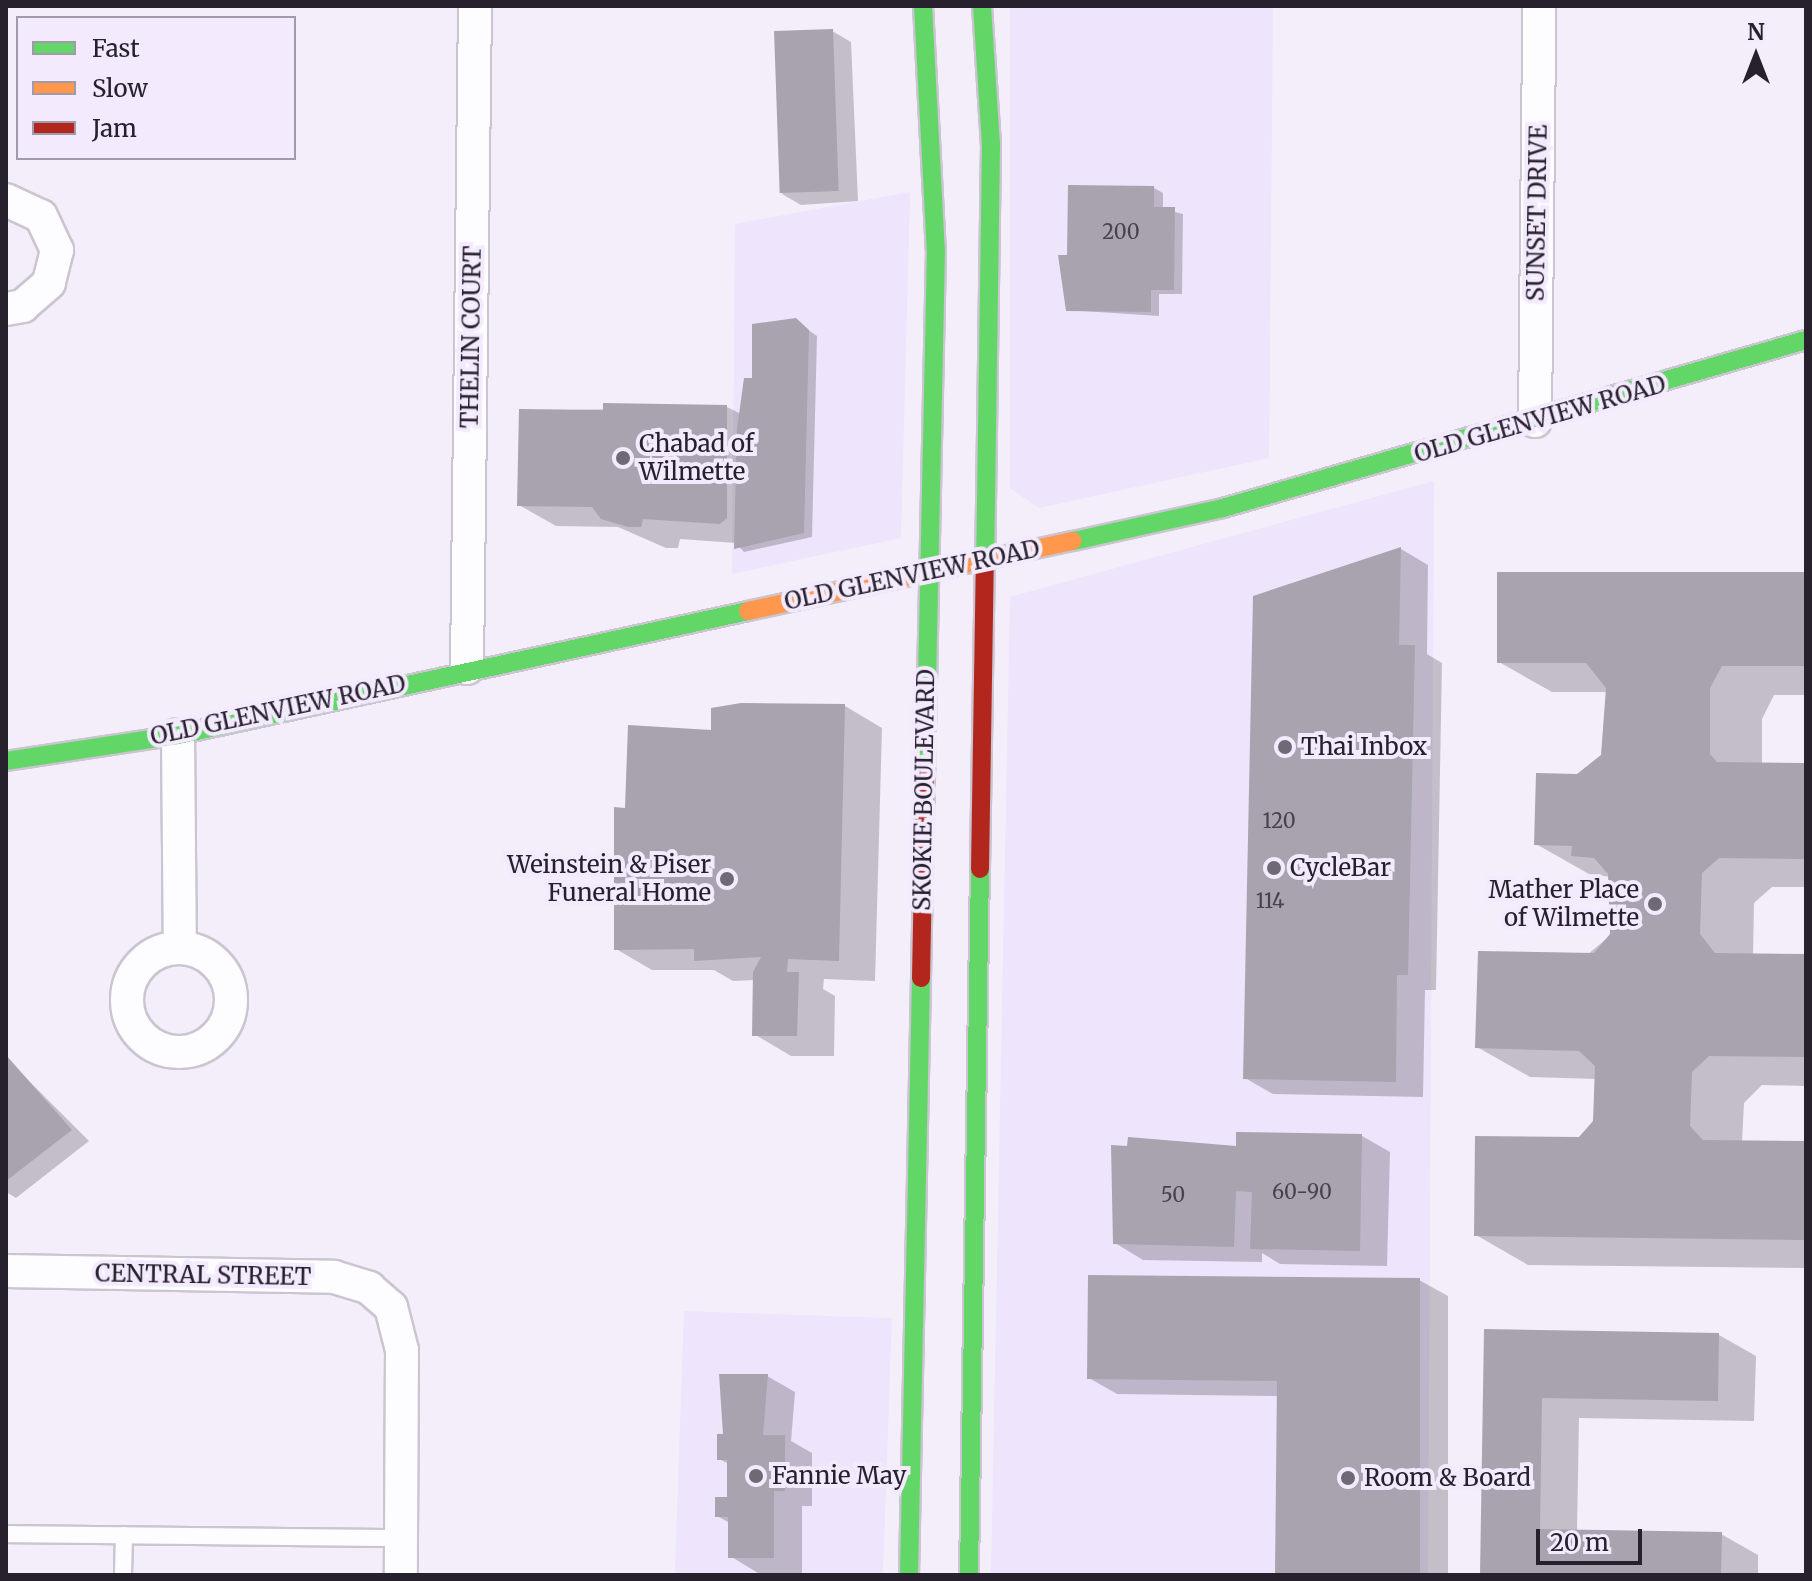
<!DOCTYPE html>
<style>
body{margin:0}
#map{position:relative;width:1812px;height:1581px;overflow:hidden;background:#f4eefa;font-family:Merriweather,serif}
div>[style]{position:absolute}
.built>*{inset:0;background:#eee4fb;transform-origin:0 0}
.shadow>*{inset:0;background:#0003}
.building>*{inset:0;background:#a8a3ae;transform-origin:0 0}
.roads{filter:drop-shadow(2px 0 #cac5d1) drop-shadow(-2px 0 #cac5d1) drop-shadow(0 2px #cac5d1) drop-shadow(0 -2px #cac5d1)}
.lane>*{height:16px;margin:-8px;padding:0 8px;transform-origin:8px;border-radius:8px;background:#fdfcfe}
.street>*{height:32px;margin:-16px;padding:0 16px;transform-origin:16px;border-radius:16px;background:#fdfcfe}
.street>.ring{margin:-16px;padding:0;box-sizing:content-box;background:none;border:32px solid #fdfcfe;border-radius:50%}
.fast>*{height:18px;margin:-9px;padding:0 9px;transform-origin:9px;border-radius:9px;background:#63d668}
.slow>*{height:18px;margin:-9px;padding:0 9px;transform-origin:9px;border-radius:9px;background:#ff974d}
.jam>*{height:18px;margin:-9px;padding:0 9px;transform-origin:9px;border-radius:9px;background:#b3261e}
.dots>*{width:22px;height:22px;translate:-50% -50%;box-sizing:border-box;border:4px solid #f3eafe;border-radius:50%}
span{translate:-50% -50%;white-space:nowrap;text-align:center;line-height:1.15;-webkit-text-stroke:8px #f3eafe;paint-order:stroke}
.number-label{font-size:20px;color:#47424d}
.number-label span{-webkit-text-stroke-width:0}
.street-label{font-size:24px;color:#27212d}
.poi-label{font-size:24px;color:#27212d}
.left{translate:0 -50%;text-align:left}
.right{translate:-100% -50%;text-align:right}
.frame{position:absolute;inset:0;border:8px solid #27212d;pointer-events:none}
.legend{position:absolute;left:16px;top:16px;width:280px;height:144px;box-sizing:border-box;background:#f3eafe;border:2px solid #a19aaa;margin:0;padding:10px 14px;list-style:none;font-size:24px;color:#27212d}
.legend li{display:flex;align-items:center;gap:16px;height:40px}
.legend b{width:40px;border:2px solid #a19aaa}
.north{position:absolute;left:1716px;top:16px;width:80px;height:80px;-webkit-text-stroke:6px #f3eafe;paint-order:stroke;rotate:0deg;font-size:22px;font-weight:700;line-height:32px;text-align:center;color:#27212d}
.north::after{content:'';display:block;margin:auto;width:28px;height:36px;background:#27212d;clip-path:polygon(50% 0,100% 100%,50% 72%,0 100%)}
.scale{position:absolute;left:1536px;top:1529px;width:106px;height:36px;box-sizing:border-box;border:4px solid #27212d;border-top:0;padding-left:10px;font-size:24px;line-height:28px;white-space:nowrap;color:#27212d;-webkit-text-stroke:6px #f3eafe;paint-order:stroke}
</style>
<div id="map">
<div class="built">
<i style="clip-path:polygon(1010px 6px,1273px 6px,1269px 458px,1039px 508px,1010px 488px)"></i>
<i style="clip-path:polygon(910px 192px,901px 538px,732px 574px,735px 224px)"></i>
<i style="clip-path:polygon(1434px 481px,1428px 1575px,991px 1575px,1010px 597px)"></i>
<i style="left:684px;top:1311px;width:208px;height:264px;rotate:2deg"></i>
</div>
<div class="shadow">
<i style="clip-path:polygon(832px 31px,851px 42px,858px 201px,801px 205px,782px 194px)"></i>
<i style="clip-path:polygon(1154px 188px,1163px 193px,1163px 209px,1183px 214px,1182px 294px,1159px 294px,1159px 316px,1068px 310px,1069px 257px)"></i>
<i style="clip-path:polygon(795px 321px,817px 336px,812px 537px,744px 552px,736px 543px,680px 539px,678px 548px,666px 548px,618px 527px,556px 526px,519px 505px,521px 411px,727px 407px,741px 414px,754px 380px)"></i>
<i style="clip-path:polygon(1401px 549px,1428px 565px,1427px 654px,1442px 663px,1436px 990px,1425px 990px,1423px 1097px,1273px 1094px,1245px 1078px)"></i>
<i style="clip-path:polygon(1806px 574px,1806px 695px,1774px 695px,1762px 719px,1762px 765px,1806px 767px,1806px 887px,1772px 887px,1754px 903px,1753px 955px,1806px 956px,1806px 1086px,1762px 1085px,1744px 1103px,1742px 1142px,1806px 1143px,1806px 1268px,1528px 1265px,1476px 1235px,1595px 1122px,1597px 1079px,1530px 1077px,1477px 1047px,1612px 934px,1611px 877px,1589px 874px,1536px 844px,1578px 776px,1603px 756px,1608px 692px,1552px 692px,1499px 662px)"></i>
<i style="clip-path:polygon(845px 706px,882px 728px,875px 981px,824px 979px,823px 989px,835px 996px,834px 1056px,791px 1056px,754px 1034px,755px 980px,733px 981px,714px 970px,652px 970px,616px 949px,627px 810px,713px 732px)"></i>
<i style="clip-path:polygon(8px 1060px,89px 1141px,16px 1198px,6px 1192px)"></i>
<i style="clip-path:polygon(1362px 1136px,1390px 1152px,1387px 1266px,1280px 1264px,1262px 1253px,1262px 1262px,1143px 1260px,1115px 1243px,1238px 1148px)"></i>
<i style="clip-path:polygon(1419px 1280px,1448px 1296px,1448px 1575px,1277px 1575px,1279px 1396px,1117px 1394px,1089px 1378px)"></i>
<i style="clip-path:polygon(1486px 1331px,1719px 1335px,1756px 1356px,1754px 1421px,1579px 1418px,1577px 1532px,1721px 1534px,1758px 1555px,1758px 1575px,1482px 1575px)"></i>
<i style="clip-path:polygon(767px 1376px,795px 1392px,791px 1441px,812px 1453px,812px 1506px,802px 1506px,802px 1573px,758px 1573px,730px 1556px,730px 1523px,717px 1516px,729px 1499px,729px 1464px,719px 1459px,726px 1436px)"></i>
</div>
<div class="building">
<i style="left:833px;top:29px;width:162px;height:59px;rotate:88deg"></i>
<i style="clip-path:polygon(1068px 185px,1154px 186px,1154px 207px,1175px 207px,1174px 290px,1151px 290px,1151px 312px,1066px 311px,1058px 255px,1067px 255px)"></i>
<i style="clip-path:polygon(796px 318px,809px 330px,804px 533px,734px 549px,737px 429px,744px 378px,752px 378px,752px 324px)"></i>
<i style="clip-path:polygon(603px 403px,727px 405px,727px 518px,720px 524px,643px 519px,641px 527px,628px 527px,601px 519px,592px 507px,517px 506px,519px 409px,603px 410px)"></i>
<i style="clip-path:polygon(1401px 547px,1399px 645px,1415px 645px,1408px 975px,1397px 975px,1396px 1082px,1243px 1079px,1253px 596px)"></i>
<i style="clip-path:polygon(1497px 572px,1806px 572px,1806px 666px,1722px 666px,1710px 688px,1710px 754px,1717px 762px,1804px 763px,1806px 859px,1719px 858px,1702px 873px,1700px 934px,1715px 953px,1806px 954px,1806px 1057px,1709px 1056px,1692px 1072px,1690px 1126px,1703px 1140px,1806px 1141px,1806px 1240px,1474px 1236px,1475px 1136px,1579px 1137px,1593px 1121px,1595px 1066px,1579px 1051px,1475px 1048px,1478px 951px,1594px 953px,1610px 934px,1608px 874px,1594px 858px,1571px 856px,1572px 846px,1534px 845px,1536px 773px,1577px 774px,1601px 755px,1606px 688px,1586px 663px,1497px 663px)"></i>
<i style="clip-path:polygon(741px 703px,845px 704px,839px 961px,788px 959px,787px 972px,799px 972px,797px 1036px,752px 1036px,753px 972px,761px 957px,694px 961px,694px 949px,614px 950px,614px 807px,625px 808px,628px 725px,711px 730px,711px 708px)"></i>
<i style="clip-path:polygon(6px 1055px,72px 1130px,6px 1181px)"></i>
<i style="clip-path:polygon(1236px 1132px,1362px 1134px,1360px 1251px,1250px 1249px,1252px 1192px,1236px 1191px,1234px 1247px,1113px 1244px,1111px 1145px,1127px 1146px,1128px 1137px,1236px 1146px)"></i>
<i style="clip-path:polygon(1088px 1275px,1420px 1278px,1420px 1575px,1275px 1575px,1277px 1381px,1087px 1379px)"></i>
<i style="clip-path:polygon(1484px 1329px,1719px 1333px,1718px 1401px,1542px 1398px,1540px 1529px,1722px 1532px,1721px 1575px,1480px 1575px)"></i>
<i style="clip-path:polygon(719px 1374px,768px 1374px,763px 1435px,785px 1435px,785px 1491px,774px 1491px,774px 1558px,728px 1558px,728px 1517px,715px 1517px,715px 1497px,727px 1497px,727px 1460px,717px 1460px,717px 1434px,723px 1434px)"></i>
</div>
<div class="roads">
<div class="lane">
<i style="left:6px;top:1534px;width:395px;rotate:0.6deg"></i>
<i style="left:123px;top:1575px;width:40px;rotate:-88.6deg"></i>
</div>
<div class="street">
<i style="left:6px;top:200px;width:38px;rotate:25deg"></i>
<i style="left:41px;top:216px;width:38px;rotate:65deg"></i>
<i style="left:57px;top:250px;width:34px;rotate:104deg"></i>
<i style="left:49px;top:283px;width:35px;rotate:139deg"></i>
<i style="left:23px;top:306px;width:17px;rotate:170deg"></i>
<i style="left:1535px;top:421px;width:415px;rotate:-89.4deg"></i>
<i style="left:467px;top:668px;width:662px;rotate:-89.31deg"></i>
<i style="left:178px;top:735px;width:212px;rotate:89.5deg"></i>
<i class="ring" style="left:127px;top:948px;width:72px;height:72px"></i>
<i style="left:6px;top:1271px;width:328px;rotate:1deg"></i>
<i style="left:334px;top:1277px;width:37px;rotate:17deg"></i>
<i style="left:369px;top:1288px;width:29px;rotate:41deg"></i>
<i style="left:391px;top:1307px;width:44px;rotate:75.7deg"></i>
<i style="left:402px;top:1350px;width:225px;rotate:90.3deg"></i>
</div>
<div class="fast">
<i style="left:923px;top:6px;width:244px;rotate:87deg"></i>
<i style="left:936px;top:250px;width:528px;rotate:91.19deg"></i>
<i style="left:982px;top:6px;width:139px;rotate:86.3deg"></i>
<i style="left:991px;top:145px;width:412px;rotate:90.8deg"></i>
<i style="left:1073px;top:541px;width:154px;rotate:-12.4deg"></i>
<i style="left:1223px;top:508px;width:607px;rotate:-16.08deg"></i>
<i style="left:6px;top:761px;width:174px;rotate:-8.6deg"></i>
<i style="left:178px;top:735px;width:583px;rotate:-12.27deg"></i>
<i style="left:909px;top:1575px;width:597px;rotate:-88.85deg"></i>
<i style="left:969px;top:1575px;width:706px;rotate:-89.11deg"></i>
</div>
<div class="slow">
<i style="left:748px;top:611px;width:332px;rotate:-12.2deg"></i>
</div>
<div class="jam">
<i style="left:980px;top:869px;width:312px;rotate:-89.1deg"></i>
<i style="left:921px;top:978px;width:200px;rotate:-88.9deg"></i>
</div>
</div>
<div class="dots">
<i style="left:623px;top:458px;background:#6f6975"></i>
<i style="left:1285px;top:747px;background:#6f6975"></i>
<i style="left:1274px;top:868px;background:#6f6975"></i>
<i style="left:727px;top:879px;background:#6f6975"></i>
<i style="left:1655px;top:904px;background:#6f6975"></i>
<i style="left:756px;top:1476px;background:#6f6975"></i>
<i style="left:1348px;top:1478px;background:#6f6975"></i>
</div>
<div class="number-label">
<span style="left:1121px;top:231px">200</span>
<span style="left:1279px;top:820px">120</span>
<span style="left:1270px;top:900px">114</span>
<span style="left:1302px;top:1191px">60-90</span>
<span style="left:1173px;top:1194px">50</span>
</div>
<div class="street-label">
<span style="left:1537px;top:213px;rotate:-89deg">SUNSET DRIVE</span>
<span style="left:471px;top:337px;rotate:-89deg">THELIN COURT</span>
<span style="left:1540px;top:419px;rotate:-16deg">OLD GLENVIEW ROAD</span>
<span style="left:912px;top:575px;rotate:-12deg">OLD GLENVIEW ROAD</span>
<span style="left:278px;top:710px;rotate:-12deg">OLD GLENVIEW ROAD</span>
<span style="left:924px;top:790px;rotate:-89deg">SKOKIE BOULEVARD</span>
<span style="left:203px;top:1275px;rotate:1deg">CENTRAL STREET</span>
</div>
<div class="poi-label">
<span class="left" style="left:639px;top:458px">Chabad of<br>Wilmette</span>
<span class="left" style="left:1301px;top:747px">Thai Inbox</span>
<span class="right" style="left:711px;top:879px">Weinstein &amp; Piser<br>Funeral Home</span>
<span class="left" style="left:1290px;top:868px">CycleBar</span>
<span class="right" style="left:1639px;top:904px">Mather Place<br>of Wilmette</span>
<span class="left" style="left:772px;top:1476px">Fannie May</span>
<span class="left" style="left:1364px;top:1478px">Room &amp; Board</span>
</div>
<div class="frame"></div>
<ul class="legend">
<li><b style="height:10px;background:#63d668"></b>Fast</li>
<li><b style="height:10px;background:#ff974d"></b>Slow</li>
<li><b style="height:10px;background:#b3261e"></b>Jam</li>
</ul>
<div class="north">N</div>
<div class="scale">20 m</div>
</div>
